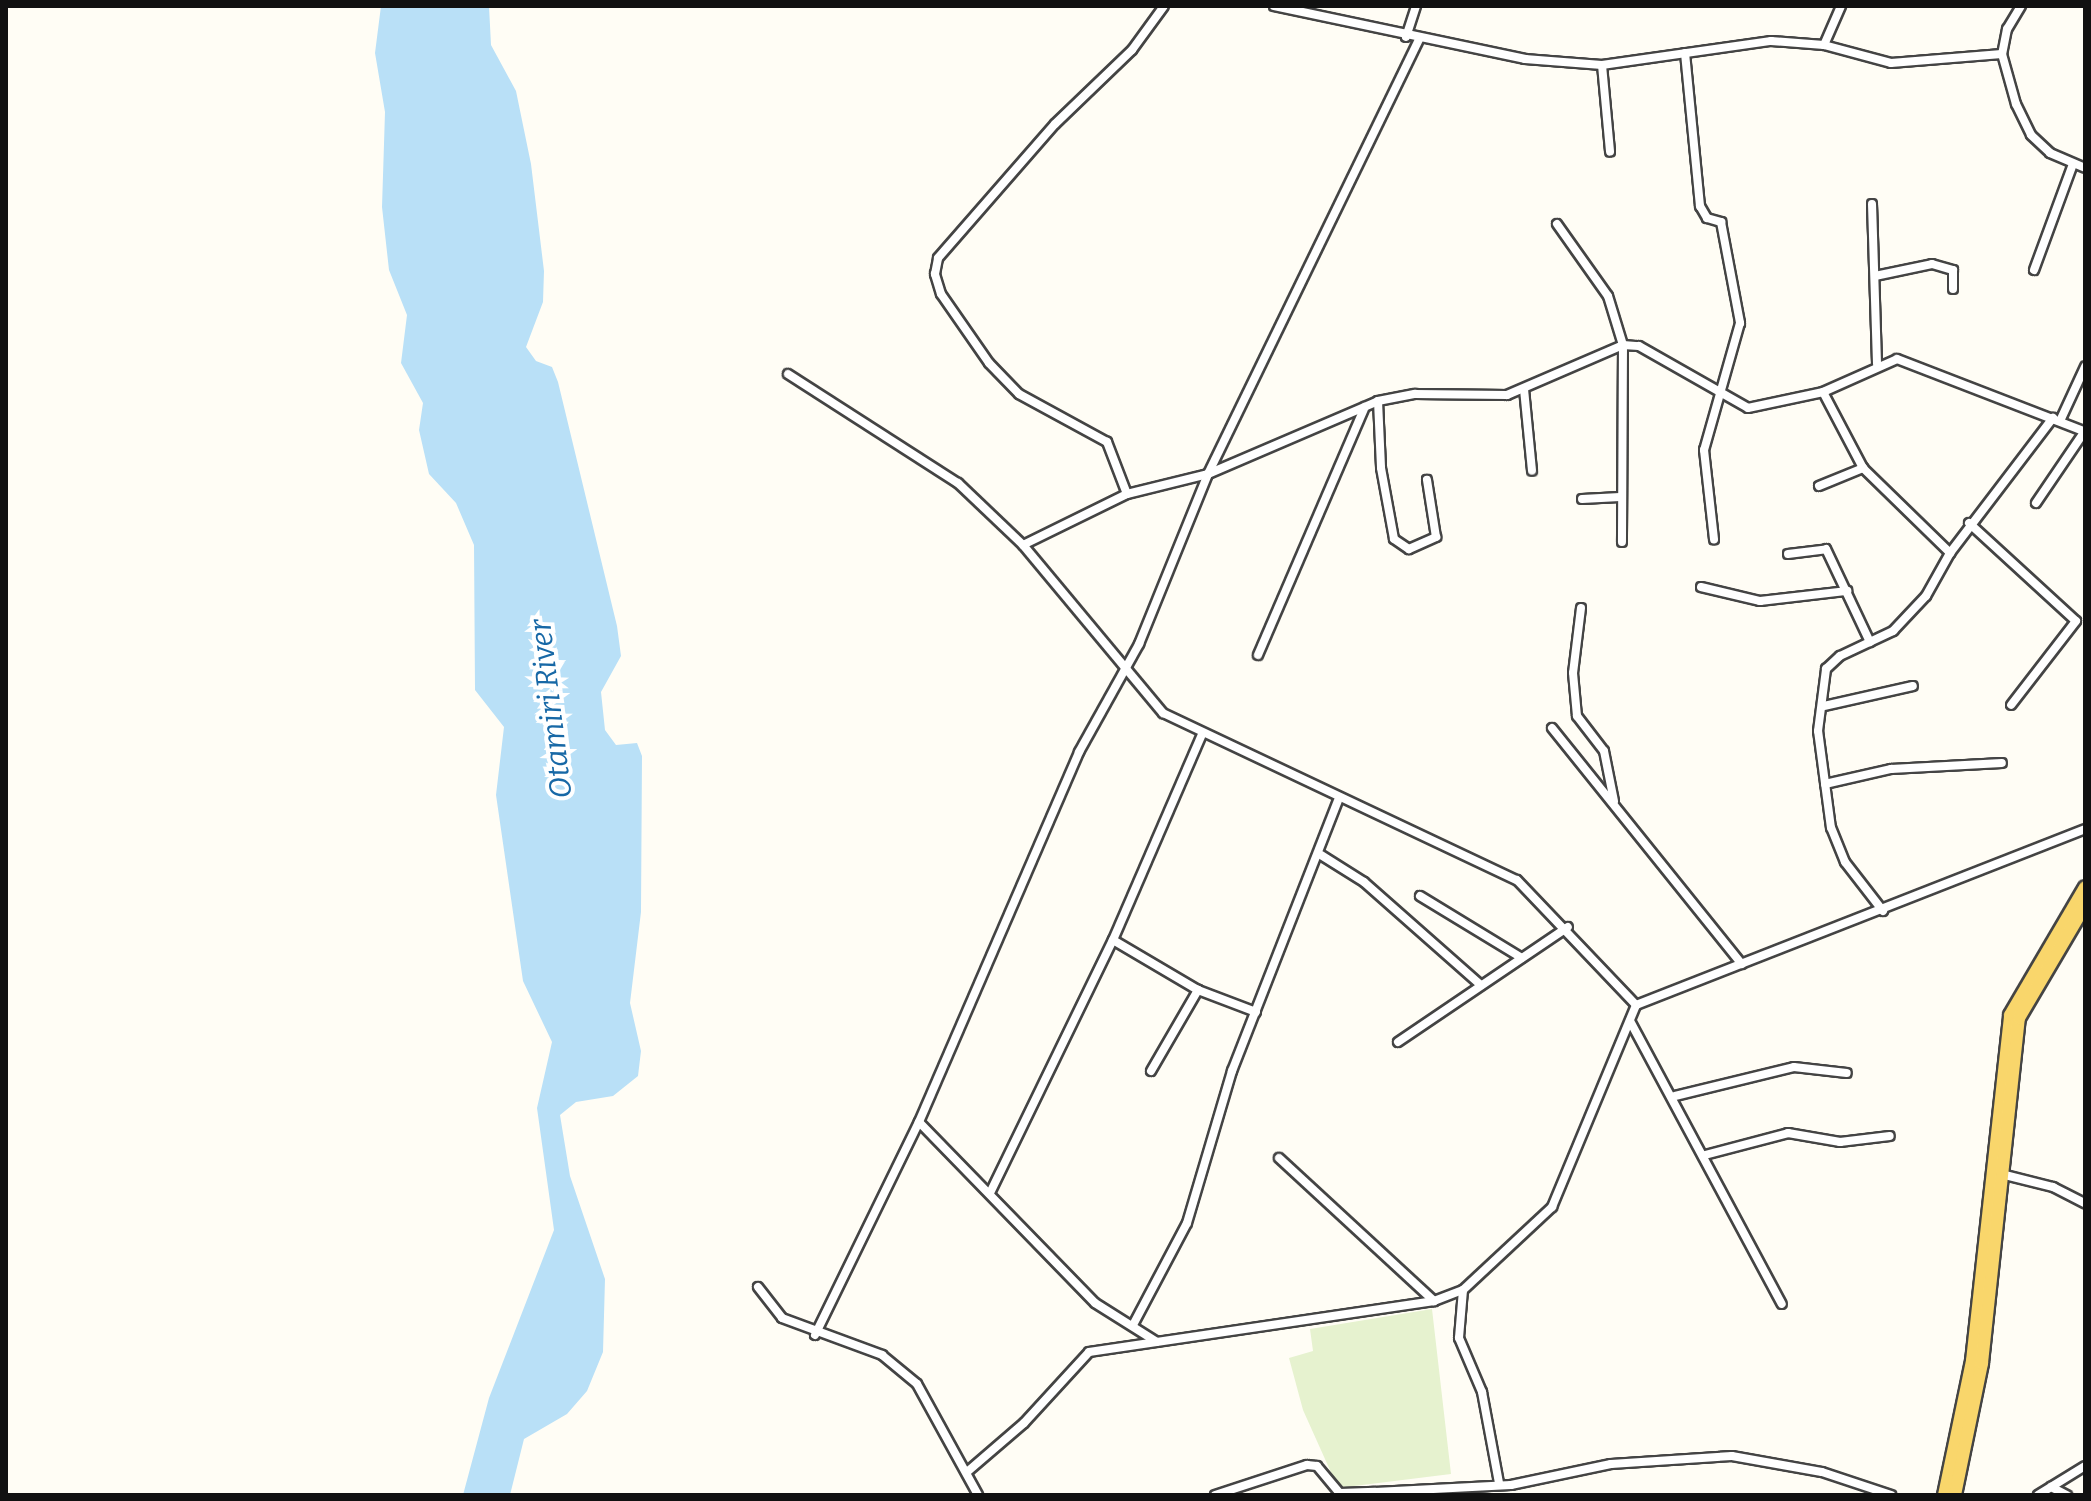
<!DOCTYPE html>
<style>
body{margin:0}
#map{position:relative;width:2091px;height:1501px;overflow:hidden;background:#fffdf5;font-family:Bitter,serif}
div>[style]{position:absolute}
.pitch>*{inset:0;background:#e6f2cf}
.water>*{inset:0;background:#b9e0f7}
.roads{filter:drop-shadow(2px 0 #444) drop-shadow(-2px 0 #444) drop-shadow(0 2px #444) drop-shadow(0 -2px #444)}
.minor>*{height:8px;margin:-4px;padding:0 4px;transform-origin:4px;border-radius:4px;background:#fff}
.primary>*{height:12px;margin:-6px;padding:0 6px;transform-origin:6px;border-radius:6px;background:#f9d66b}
span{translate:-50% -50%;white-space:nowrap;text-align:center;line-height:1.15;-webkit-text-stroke:8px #fff;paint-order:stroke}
.water-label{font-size:30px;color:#1768a6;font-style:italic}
.frame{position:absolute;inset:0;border:8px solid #111;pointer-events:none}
</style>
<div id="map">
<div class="pitch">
<i style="clip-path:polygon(1432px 1309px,1451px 1474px,1338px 1488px,1303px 1410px,1289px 1358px,1313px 1351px,1310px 1329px)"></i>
</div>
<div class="water">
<i style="clip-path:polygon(381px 6px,489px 6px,491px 45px,516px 91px,531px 164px,544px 271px,543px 302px,526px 347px,536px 361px,552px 367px,558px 382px,617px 626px,621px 656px,601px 692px,605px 730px,616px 745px,637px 743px,642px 756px,641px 912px,630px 1003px,641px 1051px,638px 1076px,613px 1096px,576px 1102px,560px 1115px,570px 1176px,605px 1279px,603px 1352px,587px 1391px,567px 1414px,524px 1439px,510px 1495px,463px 1495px,489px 1398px,554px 1230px,537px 1108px,552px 1042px,523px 981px,496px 795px,504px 727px,475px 690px,474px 545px,456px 503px,429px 474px,419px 430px,423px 403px,401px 363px,407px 315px,389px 270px,382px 207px,385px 112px,375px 53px)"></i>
</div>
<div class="roads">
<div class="minor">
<i style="left:1274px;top:6px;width:257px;rotate:11.9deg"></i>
<i style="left:1525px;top:59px;width:77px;rotate:4.5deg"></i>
<i style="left:1602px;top:65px;width:171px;rotate:-8.1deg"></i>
<i style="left:1771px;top:41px;width:53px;rotate:4.3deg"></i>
<i style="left:1824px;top:45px;width:69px;rotate:15deg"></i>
<i style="left:1891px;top:63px;width:111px;rotate:-4.6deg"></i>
<i style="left:2021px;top:6px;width:27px;rotate:121deg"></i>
<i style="left:2007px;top:29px;width:25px;rotate:101deg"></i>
<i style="left:2002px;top:54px;width:52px;rotate:74.4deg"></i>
<i style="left:2016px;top:104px;width:34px;rotate:64deg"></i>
<i style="left:2031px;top:135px;width:26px;rotate:43deg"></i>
<i style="left:2050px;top:153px;width:38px;rotate:23deg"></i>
<i style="left:1406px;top:37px;width:33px;rotate:-72deg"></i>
<i style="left:1824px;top:45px;width:43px;rotate:-66.4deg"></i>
<i style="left:1685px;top:53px;width:154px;rotate:84.4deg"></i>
<i style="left:1700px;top:206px;width:14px;rotate:60deg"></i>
<i style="left:1707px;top:218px;width:15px;rotate:16deg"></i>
<i style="left:1721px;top:222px;width:103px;rotate:79.3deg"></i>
<i style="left:1740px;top:323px;width:132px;rotate:105.8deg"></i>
<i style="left:1704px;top:450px;width:90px;rotate:83.6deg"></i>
<i style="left:1602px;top:65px;width:87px;rotate:84.7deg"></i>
<i style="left:1872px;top:204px;width:160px;rotate:88.2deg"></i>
<i style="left:1557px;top:224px;width:88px;rotate:54.7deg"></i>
<i style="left:1608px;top:296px;width:51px;rotate:73deg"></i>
<i style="left:1623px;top:345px;width:197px;rotate:90.3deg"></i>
<i style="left:2034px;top:270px;width:113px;rotate:-69.8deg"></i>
<i style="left:1875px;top:276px;width:58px;rotate:-11.9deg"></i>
<i style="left:1932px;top:264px;width:22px;rotate:16deg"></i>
<i style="left:1953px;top:270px;width:19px;rotate:90deg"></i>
<i style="left:788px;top:374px;width:202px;rotate:32.7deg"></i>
<i style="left:958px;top:483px;width:90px;rotate:43.6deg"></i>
<i style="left:1023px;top:545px;width:219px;rotate:50.2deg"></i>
<i style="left:1163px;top:713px;width:391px;rotate:25.3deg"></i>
<i style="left:1517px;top:880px;width:173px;rotate:46.4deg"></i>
<i style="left:1524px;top:389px;width:82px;rotate:84.4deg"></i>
<i style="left:1823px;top:392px;width:86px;rotate:62.2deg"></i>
<i style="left:1378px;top:401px;width:67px;rotate:87.4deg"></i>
<i style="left:1381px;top:468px;width:72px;rotate:79.6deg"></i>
<i style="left:1394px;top:539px;width:18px;rotate:34deg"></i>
<i style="left:1409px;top:549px;width:30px;rotate:-24deg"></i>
<i style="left:1436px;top:537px;width:58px;rotate:-99deg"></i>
<i style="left:2060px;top:421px;width:60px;rotate:-65.2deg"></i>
<i style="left:1819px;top:486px;width:48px;rotate:-22.2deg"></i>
<i style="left:1863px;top:468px;width:122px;rotate:44.3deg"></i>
<i style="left:1950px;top:553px;width:170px;rotate:-52.7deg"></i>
<i style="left:1127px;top:494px;width:56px;rotate:-111deg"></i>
<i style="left:1107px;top:442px;width:100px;rotate:-151.4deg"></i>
<i style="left:1019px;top:394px;width:43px;rotate:-134.1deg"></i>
<i style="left:989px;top:363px;width:84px;rotate:-124.8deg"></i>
<i style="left:941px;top:294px;width:21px;rotate:-107deg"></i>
<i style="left:935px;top:274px;width:16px;rotate:-79deg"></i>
<i style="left:938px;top:258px;width:178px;rotate:-48.9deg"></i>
<i style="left:1055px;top:124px;width:107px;rotate:-43.9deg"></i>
<i style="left:1132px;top:50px;width:54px;rotate:-54deg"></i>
<i style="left:1582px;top:499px;width:38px;rotate:-3deg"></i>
<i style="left:2036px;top:503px;width:87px;rotate:-55.8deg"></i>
<i style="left:1969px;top:523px;width:145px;rotate:42.5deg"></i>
<i style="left:2076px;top:621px;width:106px;rotate:127.7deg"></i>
<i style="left:1023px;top:545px;width:116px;rotate:-26.1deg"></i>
<i style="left:1127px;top:494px;width:83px;rotate:-13.9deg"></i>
<i style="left:1208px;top:474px;width:185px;rotate:-23.2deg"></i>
<i style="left:1378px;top:401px;width:38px;rotate:-11deg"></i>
<i style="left:1415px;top:394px;width:92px;rotate:0.6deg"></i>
<i style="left:1507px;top:395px;width:126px;rotate:-23.3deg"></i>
<i style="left:1623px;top:345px;width:16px;rotate:4deg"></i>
<i style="left:1639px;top:346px;width:125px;rotate:29.6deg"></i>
<i style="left:1748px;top:408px;width:77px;rotate:-12deg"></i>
<i style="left:1823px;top:392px;width:81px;rotate:-24deg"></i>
<i style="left:1897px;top:359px;width:200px;rotate:21.1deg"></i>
<i style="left:1788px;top:554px;width:38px;rotate:-7deg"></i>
<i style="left:1826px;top:549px;width:103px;rotate:64.7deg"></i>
<i style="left:1701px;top:587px;width:61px;rotate:13.3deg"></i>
<i style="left:1760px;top:601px;width:88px;rotate:-6.6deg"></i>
<i style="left:1581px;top:608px;width:65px;rotate:97deg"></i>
<i style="left:1573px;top:673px;width:43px;rotate:84.7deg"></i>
<i style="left:1577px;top:716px;width:44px;rotate:52.4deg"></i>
<i style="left:1604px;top:751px;width:51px;rotate:78.7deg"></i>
<i style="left:1258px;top:655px;width:270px;rotate:-66.7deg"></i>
<i style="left:1824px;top:706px;width:91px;rotate:-12.7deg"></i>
<i style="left:1552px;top:728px;width:303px;rotate:51.2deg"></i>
<i style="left:1825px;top:784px;width:68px;rotate:-12.8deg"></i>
<i style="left:1891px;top:769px;width:111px;rotate:-3.1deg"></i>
<i style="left:1321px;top:855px;width:51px;rotate:32.1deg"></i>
<i style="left:1364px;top:882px;width:156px;rotate:41.4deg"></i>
<i style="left:1420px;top:896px;width:119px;rotate:31.3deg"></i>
<i style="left:1883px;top:911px;width:62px;rotate:-127.8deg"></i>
<i style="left:1845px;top:862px;width:37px;rotate:-112deg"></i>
<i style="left:1831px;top:828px;width:98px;rotate:-97.6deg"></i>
<i style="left:1818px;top:731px;width:63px;rotate:-82.6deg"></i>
<i style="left:1826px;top:669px;width:19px;rotate:-43deg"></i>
<i style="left:1840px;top:656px;width:59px;rotate:-25.3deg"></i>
<i style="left:1893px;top:631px;width:48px;rotate:-46.7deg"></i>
<i style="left:1926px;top:596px;width:49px;rotate:-60.8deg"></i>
<i style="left:1113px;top:940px;width:99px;rotate:30.5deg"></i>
<i style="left:1198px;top:990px;width:62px;rotate:20.8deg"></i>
<i style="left:1630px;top:1021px;width:321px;rotate:61.8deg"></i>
<i style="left:1398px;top:1042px;width:205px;rotate:-34.1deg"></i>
<i style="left:1151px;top:1071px;width:94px;rotate:-59.9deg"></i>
<i style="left:1675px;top:1096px;width:122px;rotate:-13.7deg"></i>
<i style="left:1794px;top:1067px;width:53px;rotate:6.5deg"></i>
<i style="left:919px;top:1122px;width:252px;rotate:45.8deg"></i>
<i style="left:1095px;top:1303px;width:73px;rotate:32.2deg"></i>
<i style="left:1705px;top:1155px;width:86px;rotate:-14.8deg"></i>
<i style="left:1788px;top:1133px;width:53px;rotate:9.8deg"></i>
<i style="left:1840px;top:1142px;width:50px;rotate:-6.8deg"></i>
<i style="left:1279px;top:1158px;width:211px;rotate:42.7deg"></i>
<i style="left:2001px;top:1174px;width:54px;rotate:14deg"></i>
<i style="left:2053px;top:1187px;width:36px;rotate:27deg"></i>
<i style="left:990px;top:1193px;width:281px;rotate:-64.1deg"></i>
<i style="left:1113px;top:940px;width:224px;rotate:-66.6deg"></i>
<i style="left:758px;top:1287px;width:39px;rotate:52deg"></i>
<i style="left:782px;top:1318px;width:107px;rotate:20.3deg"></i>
<i style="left:882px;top:1355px;width:45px;rotate:39.6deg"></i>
<i style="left:917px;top:1384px;width:127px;rotate:61.2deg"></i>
<i style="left:1463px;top:1290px;width:48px;rotate:94.8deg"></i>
<i style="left:1459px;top:1338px;width:59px;rotate:66.9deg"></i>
<i style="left:1482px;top:1392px;width:93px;rotate:79.4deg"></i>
<i style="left:1133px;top:1325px;width:115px;rotate:-62.1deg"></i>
<i style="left:1187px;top:1223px;width:159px;rotate:-73.5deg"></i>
<i style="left:1232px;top:1071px;width:290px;rotate:-68.6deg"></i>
<i style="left:815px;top:1335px;width:237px;rotate:-64deg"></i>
<i style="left:919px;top:1122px;width:403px;rotate:-66.6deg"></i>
<i style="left:1079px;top:752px;width:124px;rotate:-60.9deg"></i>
<i style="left:1139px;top:644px;width:183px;rotate:-67.9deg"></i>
<i style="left:1208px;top:474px;width:483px;rotate:-64.1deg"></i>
<i style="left:967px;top:1472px;width:75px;rotate:-40.7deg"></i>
<i style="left:1024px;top:1423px;width:96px;rotate:-47.5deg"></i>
<i style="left:1089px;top:1352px;width:349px;rotate:-8.4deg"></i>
<i style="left:1434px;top:1301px;width:31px;rotate:-21deg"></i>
<i style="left:1463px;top:1290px;width:122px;rotate:-43deg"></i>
<i style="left:1552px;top:1207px;width:219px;rotate:-67.4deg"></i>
<i style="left:1636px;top:1005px;width:482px;rotate:-21.4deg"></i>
<i style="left:2051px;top:1487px;width:18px;rotate:27deg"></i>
<i style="left:1215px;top:1495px;width:97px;rotate:-18.1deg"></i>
<i style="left:1307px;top:1465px;width:10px;rotate:6deg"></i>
<i style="left:1317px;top:1466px;width:35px;rotate:50deg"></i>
<i style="left:1340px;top:1493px;width:35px;rotate:-2deg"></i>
<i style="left:1375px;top:1492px;width:136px;rotate:-2.9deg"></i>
<i style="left:1511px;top:1485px;width:102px;rotate:-11.9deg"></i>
<i style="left:1611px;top:1464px;width:121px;rotate:-3.8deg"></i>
<i style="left:1732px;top:1456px;width:91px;rotate:10.1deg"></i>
<i style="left:1822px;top:1472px;width:73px;rotate:18.4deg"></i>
<i style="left:2038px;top:1495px;width:55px;rotate:-31.7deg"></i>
</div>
<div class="primary">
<i style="left:1944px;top:1495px;width:137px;rotate:-78.2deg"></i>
<i style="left:1972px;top:1361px;width:348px;rotate:-83.7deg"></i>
<i style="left:2010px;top:1015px;width:148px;rotate:-59.6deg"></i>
<i style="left:1955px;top:1495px;width:135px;rotate:-78.4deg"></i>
<i style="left:1982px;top:1363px;width:347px;rotate:-83.9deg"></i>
<i style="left:2019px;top:1018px;width:130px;rotate:-59.5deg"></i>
</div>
</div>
<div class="water-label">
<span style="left:551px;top:709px;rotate:-97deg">Otamiri River</span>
</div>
<div class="frame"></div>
</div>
